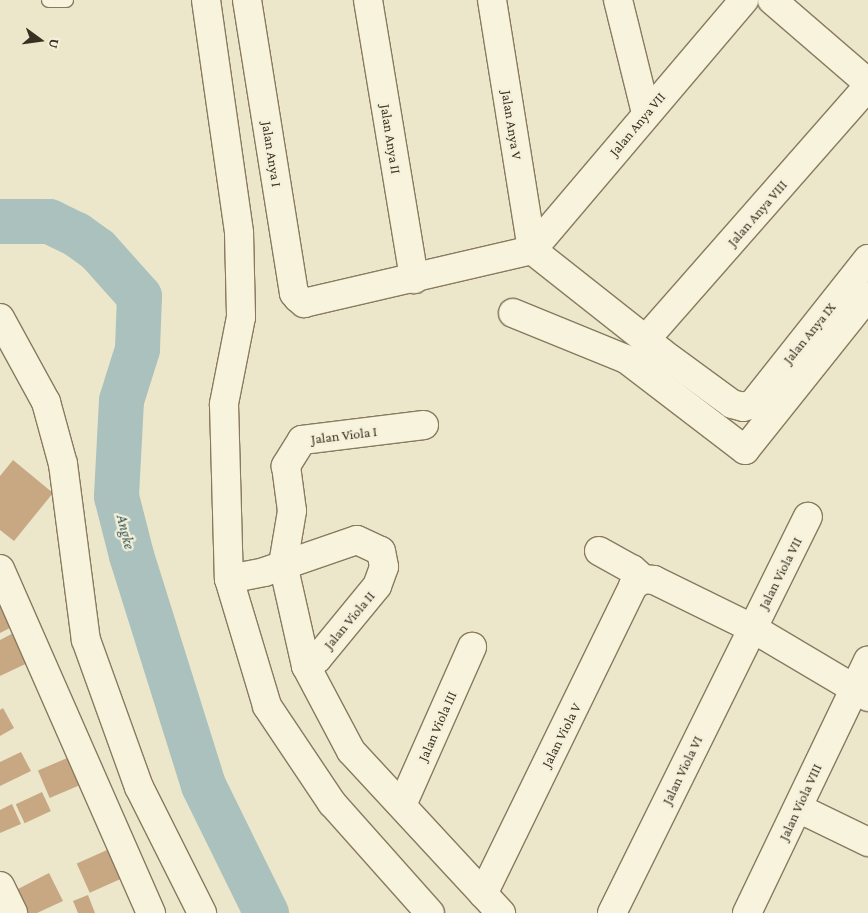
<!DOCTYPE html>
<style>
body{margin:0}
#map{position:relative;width:868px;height:913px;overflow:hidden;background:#ece7ca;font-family:"Crimson Pro",serif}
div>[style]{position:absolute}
.river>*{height:45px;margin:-22.5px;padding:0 22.5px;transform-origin:22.5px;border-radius:22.5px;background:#aac1bd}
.building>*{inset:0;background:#c8a882;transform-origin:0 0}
.roads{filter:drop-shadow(1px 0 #887a5f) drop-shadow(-1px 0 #887a5f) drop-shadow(0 1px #887a5f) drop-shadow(0 -1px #887a5f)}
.lane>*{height:14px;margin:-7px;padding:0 7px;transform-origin:7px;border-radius:7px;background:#f7f3dd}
.street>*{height:28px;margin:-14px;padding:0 14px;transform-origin:14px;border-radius:14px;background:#f7f3dd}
.secondary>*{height:28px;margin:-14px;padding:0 14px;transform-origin:14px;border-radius:14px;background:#f7f3dd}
span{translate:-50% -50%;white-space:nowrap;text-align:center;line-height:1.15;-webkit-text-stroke:4.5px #f4f0d9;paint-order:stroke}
.street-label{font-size:14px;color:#393021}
.water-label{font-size:15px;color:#325558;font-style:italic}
.north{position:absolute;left:15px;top:15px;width:50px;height:50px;-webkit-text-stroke:4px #f4f0d9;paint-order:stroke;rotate:104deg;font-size:14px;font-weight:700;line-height:20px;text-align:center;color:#393021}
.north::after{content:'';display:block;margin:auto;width:18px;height:22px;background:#393021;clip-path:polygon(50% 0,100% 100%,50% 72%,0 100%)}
</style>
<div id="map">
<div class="river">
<i style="left:0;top:221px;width:49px"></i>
<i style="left:49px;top:221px;width:30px;rotate:26deg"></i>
<i style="left:76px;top:234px;width:26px;rotate:36deg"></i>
<i style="left:97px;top:249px;width:63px;rotate:48.2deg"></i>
<i style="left:139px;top:296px;width:53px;rotate:92.2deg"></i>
<i style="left:137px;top:349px;width:53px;rotate:107.4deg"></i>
<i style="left:121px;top:400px;width:96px;rotate:93deg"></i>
<i style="left:116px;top:496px;width:61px;rotate:75.7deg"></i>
<i style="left:131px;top:555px;width:241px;rotate:72.6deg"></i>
<i style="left:203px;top:785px;width:143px;rotate:63.8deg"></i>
</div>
<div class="building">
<i style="clip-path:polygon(13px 460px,53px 493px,14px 541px,0 530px,0 476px)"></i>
<i style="clip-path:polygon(0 596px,18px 624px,0 633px)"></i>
<i style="clip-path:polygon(21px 629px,36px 659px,0 676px,0 640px)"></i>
<i style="clip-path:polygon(3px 708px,14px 728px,0 736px,0 710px)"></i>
<i style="clip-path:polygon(21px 752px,31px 771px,0 786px,0 762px)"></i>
<i style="left:72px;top:756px;width:30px;height:37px;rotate:67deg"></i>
<i style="left:42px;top:792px;width:21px;height:29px;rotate:65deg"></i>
<i style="clip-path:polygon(12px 804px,21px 824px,0 833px,0 810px)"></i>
<i style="left:116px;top:846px;width:32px;height:43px;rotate:66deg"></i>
<i style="clip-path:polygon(49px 873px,63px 901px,37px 913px,26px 913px,16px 890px)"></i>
<i style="clip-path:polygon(88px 895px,95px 913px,78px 913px,73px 901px)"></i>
</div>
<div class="roads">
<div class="lane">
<i style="left:49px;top:0;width:17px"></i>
</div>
<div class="street">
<i style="left:247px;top:0;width:297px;rotate:80.9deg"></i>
<i style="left:294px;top:293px;width:6px;rotate:51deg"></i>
<i style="left:298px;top:298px;width:8px;rotate:40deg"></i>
<i style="left:304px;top:303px;width:234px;rotate:-13.1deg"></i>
<i style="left:368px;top:0;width:283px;rotate:80.6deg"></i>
<i style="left:492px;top:0;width:253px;rotate:80.9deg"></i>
<i style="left:618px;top:0;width:116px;rotate:76.1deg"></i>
<i style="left:772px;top:0;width:127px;rotate:40.8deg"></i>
<i style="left:532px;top:250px;width:164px;rotate:38.3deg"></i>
<i style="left:661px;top:352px;width:88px;rotate:36.2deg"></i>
<i style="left:732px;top:404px;width:11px;rotate:15deg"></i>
<i style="left:743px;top:407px;width:10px;rotate:-17deg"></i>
<i style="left:753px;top:404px;width:185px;rotate:-51.6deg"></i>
<i style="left:532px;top:250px;width:328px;rotate:-49.7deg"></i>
<i style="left:513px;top:313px;width:122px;rotate:22.2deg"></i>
<i style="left:626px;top:359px;width:150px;rotate:37.4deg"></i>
<i style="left:745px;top:450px;width:197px;rotate:-51.4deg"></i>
<i style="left:0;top:318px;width:96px;rotate:61.3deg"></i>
<i style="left:46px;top:402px;width:64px;rotate:74.7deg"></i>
<i style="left:63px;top:464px;width:177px;rotate:82.6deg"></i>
<i style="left:86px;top:640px;width:156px;rotate:70.2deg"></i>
<i style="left:139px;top:787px;width:141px;rotate:63.4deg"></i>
<i style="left:646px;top:339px;width:337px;rotate:-48.7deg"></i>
<i style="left:424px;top:425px;width:123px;rotate:173deg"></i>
<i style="left:302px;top:440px;width:31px;rotate:122deg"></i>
<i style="left:286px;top:466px;width:45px;rotate:82.4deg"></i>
<i style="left:292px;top:511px;width:54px;rotate:99.6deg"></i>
<i style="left:283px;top:564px;width:105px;rotate:77.3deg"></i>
<i style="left:306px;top:666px;width:96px;rotate:62.1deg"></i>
<i style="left:351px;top:751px;width:221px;rotate:47.2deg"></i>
<i style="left:599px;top:551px;width:38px;rotate:29deg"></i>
<i style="left:632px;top:569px;width:15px;rotate:42deg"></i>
<i style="left:643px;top:579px;width:11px;rotate:5deg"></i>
<i style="left:654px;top:580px;width:109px;rotate:26.1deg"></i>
<i style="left:752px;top:628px;width:135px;rotate:30.7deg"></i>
<i style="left:0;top:569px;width:376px;rotate:66.3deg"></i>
<i style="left:229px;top:579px;width:36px;rotate:-11deg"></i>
<i style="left:264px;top:572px;width:98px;rotate:-19deg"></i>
<i style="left:357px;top:540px;width:26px;rotate:25deg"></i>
<i style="left:381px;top:551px;width:16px;rotate:79deg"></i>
<i style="left:384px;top:567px;width:20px;rotate:110deg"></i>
<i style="left:377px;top:586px;width:94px;rotate:129.4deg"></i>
<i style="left:317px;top:659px;width:13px;rotate:148deg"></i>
<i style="left:402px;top:805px;width:173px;rotate:-66.1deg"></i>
<i style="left:798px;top:808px;width:78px;rotate:25.9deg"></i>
<i style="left:0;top:886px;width:30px;rotate:64deg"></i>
<i style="left:483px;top:894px;width:343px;rotate:-64deg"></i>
<i style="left:633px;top:586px;width:12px;rotate:-35deg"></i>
<i style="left:612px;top:913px;width:442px;rotate:-63.7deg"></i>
<i style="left:747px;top:913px;width:280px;rotate:-64.4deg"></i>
</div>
<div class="secondary">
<i style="left:206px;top:0;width:235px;rotate:81.9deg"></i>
<i style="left:239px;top:233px;width:84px;rotate:88.6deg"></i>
<i style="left:241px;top:317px;width:89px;rotate:101.1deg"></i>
<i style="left:224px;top:404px;width:175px;rotate:88.4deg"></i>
<i style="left:229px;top:579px;width:133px;rotate:73.3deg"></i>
<i style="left:267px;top:706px;width:117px;rotate:56.2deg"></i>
<i style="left:332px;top:803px;width:147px;rotate:48.3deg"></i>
</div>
</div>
<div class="street-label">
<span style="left:637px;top:124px;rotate:-50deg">Jalan Anya VII</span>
<span style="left:512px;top:125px;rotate:81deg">Jalan Anya V</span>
<span style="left:391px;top:139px;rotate:81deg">Jalan Anya II</span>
<span style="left:272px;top:154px;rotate:81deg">Jalan Anya I</span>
<span style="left:757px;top:213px;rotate:-49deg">Jalan Anya VIII</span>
<span style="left:809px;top:333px;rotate:-51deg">Jalan Anya IX</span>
<span style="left:344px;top:435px;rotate:-7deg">Jalan Viola I</span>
<span style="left:780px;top:573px;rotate:-63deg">Jalan Viola VII</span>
<span style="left:349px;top:620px;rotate:-50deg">Jalan Viola II</span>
<span style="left:437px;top:726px;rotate:-66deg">Jalan Viola III</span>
<span style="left:561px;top:735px;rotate:-63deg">Jalan Viola V</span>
<span style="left:682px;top:770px;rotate:-64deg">Jalan Viola VI</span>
<span style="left:800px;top:802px;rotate:-65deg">Jalan Viola VIII</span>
</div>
<div class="water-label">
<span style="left:125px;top:532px;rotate:76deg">Angke</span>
</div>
<div class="north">U</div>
</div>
